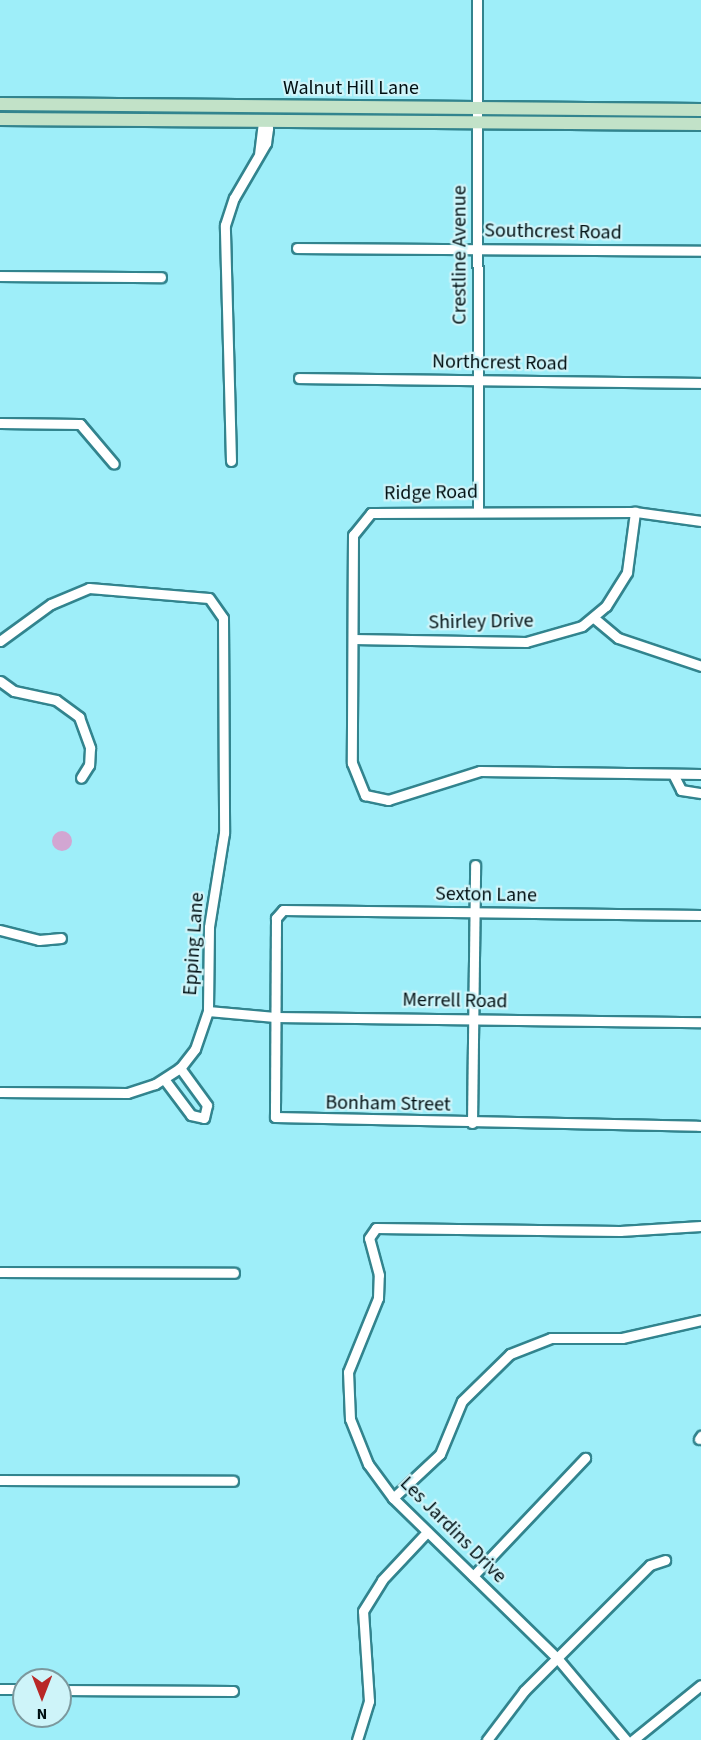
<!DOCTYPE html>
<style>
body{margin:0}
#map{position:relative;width:701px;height:1740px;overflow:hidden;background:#9eeef9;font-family:"Source Sans 3",sans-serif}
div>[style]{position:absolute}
.green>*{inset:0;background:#d2a6d2}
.round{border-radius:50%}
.roads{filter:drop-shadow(2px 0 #32848e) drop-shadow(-2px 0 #32848e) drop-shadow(0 2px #32848e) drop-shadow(0 -2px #32848e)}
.minor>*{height:9px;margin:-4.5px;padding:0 4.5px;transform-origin:4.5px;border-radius:4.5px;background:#fff}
.secondary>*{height:12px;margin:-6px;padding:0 6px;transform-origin:6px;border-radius:6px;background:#c2e2c8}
span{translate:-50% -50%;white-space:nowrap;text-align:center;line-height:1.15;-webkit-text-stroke:4.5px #cef4f9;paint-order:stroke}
.street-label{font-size:20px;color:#000f12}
.north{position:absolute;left:12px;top:1668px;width:60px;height:60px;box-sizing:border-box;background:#cef4f9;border:2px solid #7c989d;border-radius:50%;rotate:180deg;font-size:16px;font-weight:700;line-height:24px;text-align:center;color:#000f12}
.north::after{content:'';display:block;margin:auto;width:21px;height:27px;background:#b82827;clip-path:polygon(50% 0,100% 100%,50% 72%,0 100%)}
</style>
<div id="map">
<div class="green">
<i class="round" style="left:52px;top:831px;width:20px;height:20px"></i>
</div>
<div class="roads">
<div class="minor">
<i style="left:477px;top:0;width:510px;rotate:89.89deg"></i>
<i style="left:297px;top:248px;width:404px;rotate:0.4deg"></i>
<i style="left:0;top:276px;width:161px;rotate:0.4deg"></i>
<i style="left:299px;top:378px;width:402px;rotate:0.7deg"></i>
<i style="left:0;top:423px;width:80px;rotate:0.7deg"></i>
<i style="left:80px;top:424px;width:52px;rotate:49.6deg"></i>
<i style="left:231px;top:461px;width:236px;rotate:-91.5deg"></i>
<i style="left:225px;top:225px;width:28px;rotate:-72deg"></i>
<i style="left:234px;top:198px;width:64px;rotate:-59.8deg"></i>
<i style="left:266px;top:143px;width:15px;rotate:-82deg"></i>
<i style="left:268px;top:128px;width:8px;rotate:-130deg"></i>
<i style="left:263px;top:122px;width:31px;rotate:97deg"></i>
<i style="left:701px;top:521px;width:67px;rotate:-172.2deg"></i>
<i style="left:635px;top:512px;width:264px;rotate:179.8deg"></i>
<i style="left:371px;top:513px;width:28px;rotate:129deg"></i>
<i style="left:353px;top:535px;width:228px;rotate:90.3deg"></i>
<i style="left:352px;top:763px;width:35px;rotate:68deg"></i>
<i style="left:365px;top:795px;width:24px;rotate:12deg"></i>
<i style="left:388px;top:800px;width:96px;rotate:-17.5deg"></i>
<i style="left:480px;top:771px;width:221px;rotate:0.8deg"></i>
<i style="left:594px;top:618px;width:31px;rotate:40deg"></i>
<i style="left:618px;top:638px;width:88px;rotate:18.6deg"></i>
<i style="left:353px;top:639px;width:173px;rotate:1deg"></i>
<i style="left:526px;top:642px;width:58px;rotate:-15.9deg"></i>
<i style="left:582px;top:626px;width:31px;rotate:-40deg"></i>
<i style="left:606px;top:606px;width:40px;rotate:-58deg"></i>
<i style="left:627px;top:572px;width:61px;rotate:-82.4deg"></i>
<i style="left:0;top:641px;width:63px;rotate:-36deg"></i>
<i style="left:51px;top:604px;width:41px;rotate:-22.8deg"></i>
<i style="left:89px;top:588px;width:120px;rotate:4.8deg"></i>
<i style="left:209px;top:598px;width:24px;rotate:55deg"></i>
<i style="left:223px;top:618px;width:215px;rotate:89.7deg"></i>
<i style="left:224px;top:833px;width:95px;rotate:99.1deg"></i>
<i style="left:209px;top:927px;width:84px;rotate:90.7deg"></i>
<i style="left:208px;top:1011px;width:40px;rotate:108.9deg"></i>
<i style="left:195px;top:1049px;width:24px;rotate:128deg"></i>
<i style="left:180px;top:1068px;width:30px;rotate:147deg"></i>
<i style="left:155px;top:1084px;width:29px;rotate:162deg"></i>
<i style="left:127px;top:1093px;width:127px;rotate:-179.5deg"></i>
<i style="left:0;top:681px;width:17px;rotate:36deg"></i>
<i style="left:14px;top:691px;width:43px;rotate:12.1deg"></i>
<i style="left:56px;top:700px;width:29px;rotate:36deg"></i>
<i style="left:79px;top:717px;width:33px;rotate:70deg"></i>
<i style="left:90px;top:748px;width:17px;rotate:93deg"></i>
<i style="left:89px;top:765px;width:15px;rotate:122deg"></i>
<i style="left:673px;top:774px;width:18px;rotate:63deg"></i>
<i style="left:681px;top:790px;width:20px;rotate:9deg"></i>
<i style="left:701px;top:915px;width:418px;rotate:-179.3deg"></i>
<i style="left:283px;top:910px;width:11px;rotate:131deg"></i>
<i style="left:276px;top:918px;width:199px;rotate:90.3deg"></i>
<i style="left:275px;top:1117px;width:426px;rotate:1.2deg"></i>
<i style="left:0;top:930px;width:40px;rotate:14.4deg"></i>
<i style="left:39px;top:940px;width:22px;rotate:-5deg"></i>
<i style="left:208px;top:1011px;width:67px;rotate:5.1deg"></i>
<i style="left:275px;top:1017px;width:426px;rotate:0.7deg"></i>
<i style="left:164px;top:1079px;width:45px;rotate:53.1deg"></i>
<i style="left:191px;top:1115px;width:13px;rotate:13deg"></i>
<i style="left:204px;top:1118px;width:13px;rotate:-77deg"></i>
<i style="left:207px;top:1105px;width:46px;rotate:-126.1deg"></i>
<i style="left:472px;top:1123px;width:258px;rotate:-89.3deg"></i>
<i style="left:0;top:1272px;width:234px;rotate:0.2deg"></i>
<i style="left:699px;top:1439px;width:4px;rotate:-56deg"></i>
<i style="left:0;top:1480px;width:233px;rotate:0.2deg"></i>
<i style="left:393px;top:1498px;width:64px;rotate:-43.1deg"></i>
<i style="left:440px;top:1454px;width:57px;rotate:-67.5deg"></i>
<i style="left:462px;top:1401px;width:67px;rotate:-44.4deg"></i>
<i style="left:510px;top:1354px;width:44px;rotate:-21.3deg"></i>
<i style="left:551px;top:1338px;width:71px"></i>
<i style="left:622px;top:1338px;width:81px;rotate:-12.8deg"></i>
<i style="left:473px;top:1576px;width:163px;rotate:-46.5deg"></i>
<i style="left:0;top:1689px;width:24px"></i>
<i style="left:60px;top:1690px;width:173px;rotate:0.3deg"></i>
<i style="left:357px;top:1740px;width:41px;rotate:-72.9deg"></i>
<i style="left:369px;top:1701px;width:90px;rotate:-93.8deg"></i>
<i style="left:363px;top:1611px;width:36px;rotate:-58deg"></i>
<i style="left:382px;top:1580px;width:66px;rotate:-46.8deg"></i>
<i style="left:487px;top:1740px;width:61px;rotate:-52.9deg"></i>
<i style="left:524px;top:1691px;width:178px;rotate:-45deg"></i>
<i style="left:650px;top:1565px;width:16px;rotate:-18deg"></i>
<i style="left:626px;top:1740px;width:106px;rotate:-130deg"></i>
<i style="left:558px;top:1659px;width:231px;rotate:-135.7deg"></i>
<i style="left:393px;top:1498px;width:42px;rotate:-126.3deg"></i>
<i style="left:368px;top:1464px;width:48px;rotate:-111.8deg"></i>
<i style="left:350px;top:1419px;width:47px;rotate:-92.4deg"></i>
<i style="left:348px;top:1372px;width:80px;rotate:-67.9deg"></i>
<i style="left:378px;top:1298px;width:23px;rotate:-88deg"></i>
<i style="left:379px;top:1275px;width:38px;rotate:-105deg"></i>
<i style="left:369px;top:1238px;width:12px;rotate:-55deg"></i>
<i style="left:376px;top:1228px;width:244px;rotate:0.7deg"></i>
<i style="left:620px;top:1231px;width:81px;rotate:-3.5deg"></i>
<i style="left:633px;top:1740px;width:87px;rotate:-39deg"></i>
</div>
<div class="secondary">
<i style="left:0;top:104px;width:701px;rotate:0.49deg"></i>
<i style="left:0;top:119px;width:701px;rotate:0.41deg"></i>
</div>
</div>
<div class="street-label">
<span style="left:351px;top:88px">Walnut Hill Lane</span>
<span style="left:553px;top:232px;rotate:1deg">Southcrest Road</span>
<span style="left:460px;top:255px;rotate:-90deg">Crestline Avenue</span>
<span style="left:500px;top:363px;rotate:1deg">Northcrest Road</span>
<span style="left:431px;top:493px;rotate:-1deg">Ridge Road</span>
<span style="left:481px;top:622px;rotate:-1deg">Shirley Drive</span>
<span style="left:486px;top:895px;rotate:1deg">Sexton Lane</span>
<span style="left:194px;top:944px;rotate:-86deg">Epping Lane</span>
<span style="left:455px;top:1001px;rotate:1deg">Merrell Road</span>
<span style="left:388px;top:1104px;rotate:1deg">Bonham Street</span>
<span style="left:453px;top:1530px;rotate:45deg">Les Jardins Drive</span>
</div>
<div class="north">N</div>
</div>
